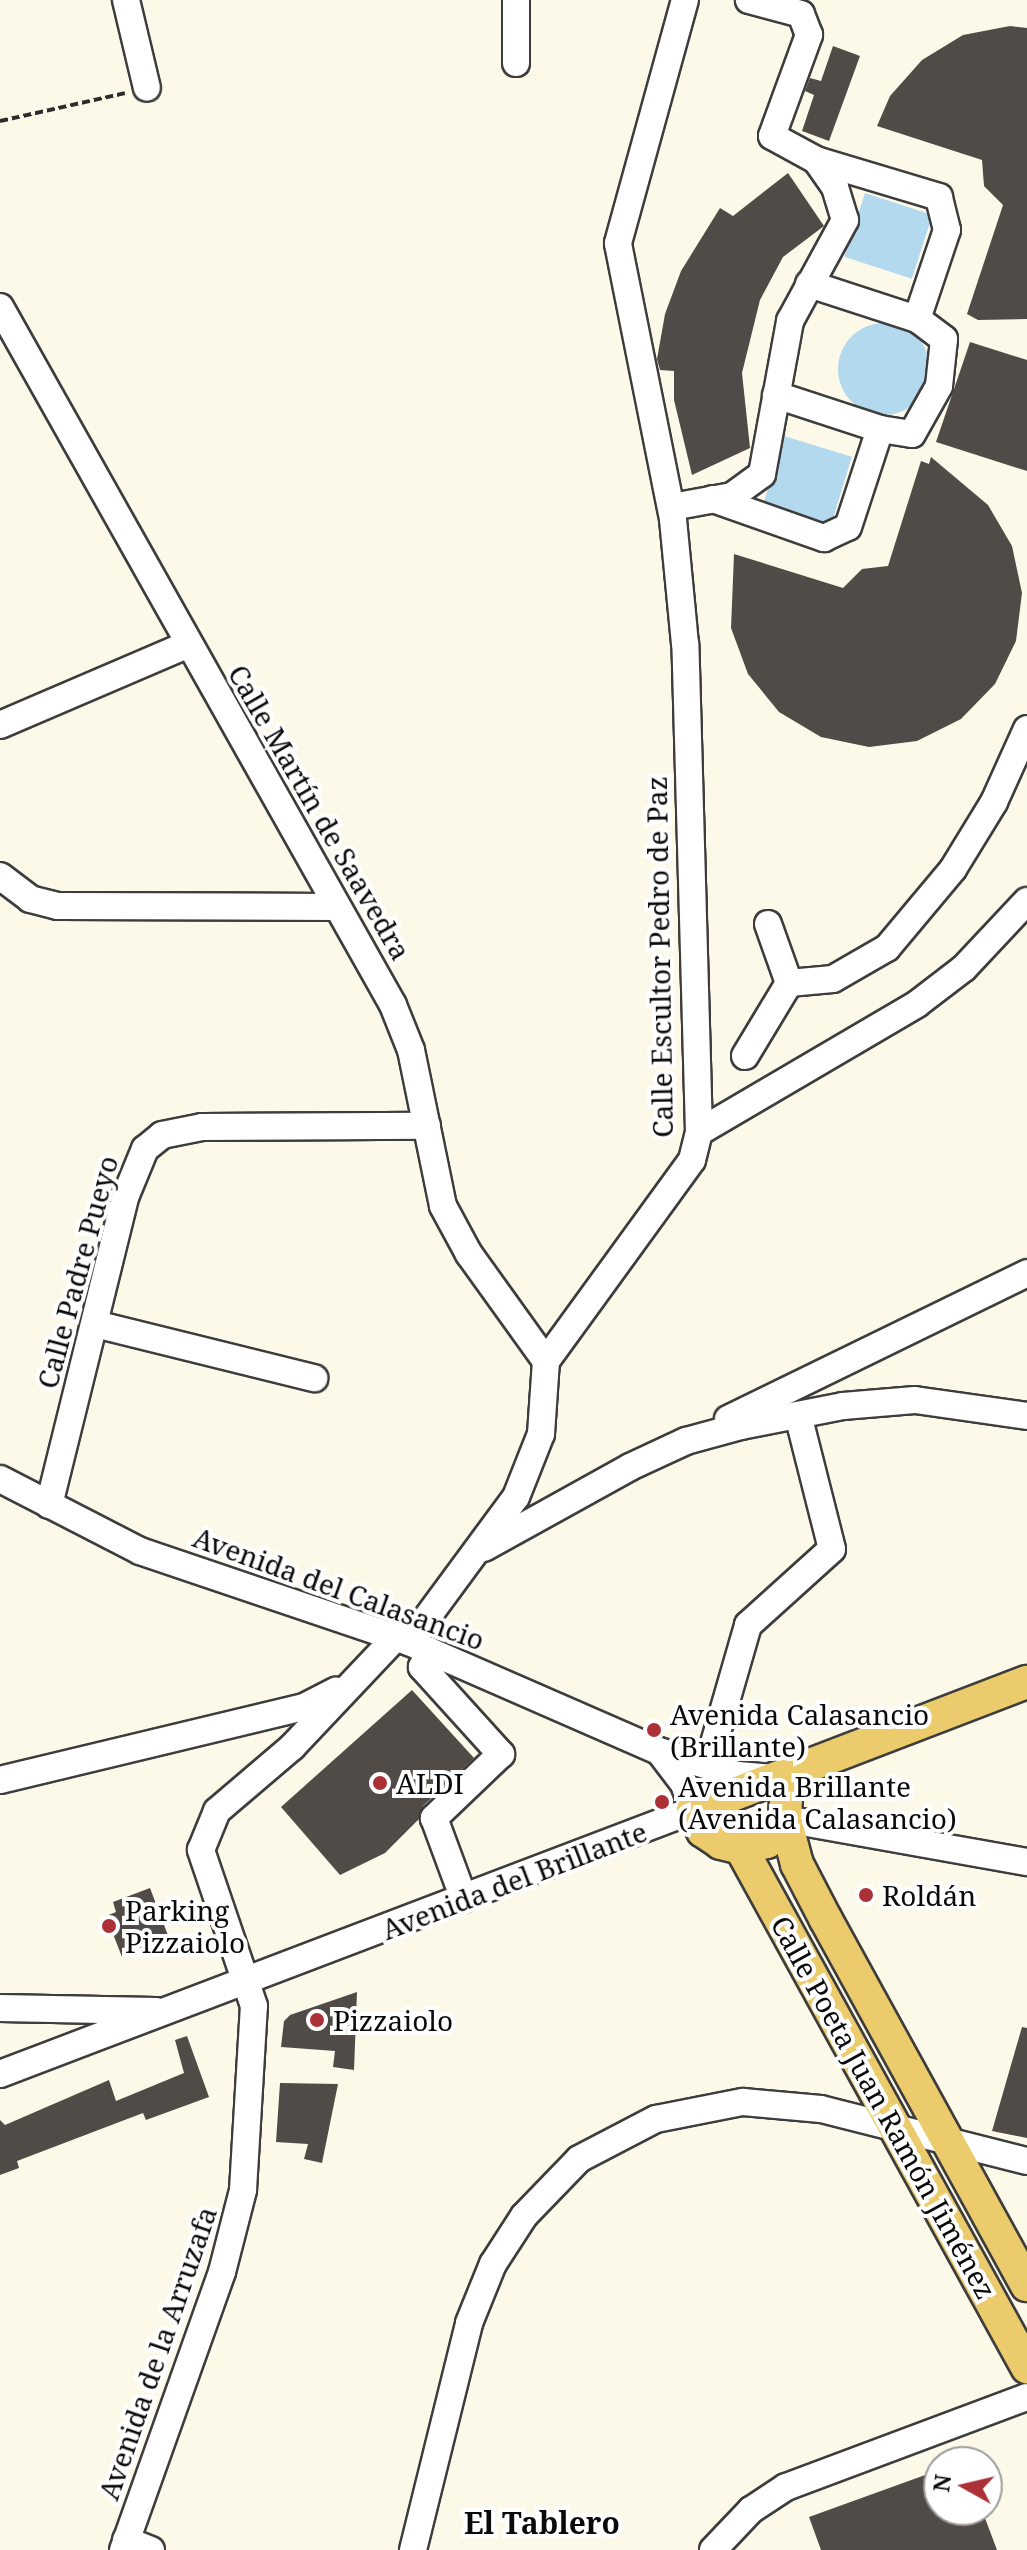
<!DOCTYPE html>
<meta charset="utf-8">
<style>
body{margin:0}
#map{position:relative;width:1027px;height:2550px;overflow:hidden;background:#fdf9e9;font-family:"Noto Serif",serif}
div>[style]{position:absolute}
.water>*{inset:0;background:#b3d9ef;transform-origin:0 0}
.round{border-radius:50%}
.building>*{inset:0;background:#514b47}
.path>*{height:4px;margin-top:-2px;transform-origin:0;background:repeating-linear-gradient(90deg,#2c2c2c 0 8px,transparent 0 12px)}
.roads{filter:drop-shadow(2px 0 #3d3d3d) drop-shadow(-2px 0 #3d3d3d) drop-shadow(0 2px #3d3d3d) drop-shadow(0 -2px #3d3d3d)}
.minor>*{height:26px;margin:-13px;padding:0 13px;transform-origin:13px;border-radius:13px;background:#fff}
.major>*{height:32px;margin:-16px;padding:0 16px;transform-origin:16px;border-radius:16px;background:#ebcb6b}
.dots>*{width:22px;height:22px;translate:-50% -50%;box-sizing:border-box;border:4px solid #fff;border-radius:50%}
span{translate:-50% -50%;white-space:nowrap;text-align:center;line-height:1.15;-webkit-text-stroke:8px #fff;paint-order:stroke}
.street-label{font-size:28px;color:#0a0a0a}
.poi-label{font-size:28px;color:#0a0a0a}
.left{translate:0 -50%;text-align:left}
.neighbourhood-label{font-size:30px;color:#0a0a0a;font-weight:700}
.north{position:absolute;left:923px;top:2446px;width:80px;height:80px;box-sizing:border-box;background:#fff;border:2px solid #9d9d9d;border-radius:50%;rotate:278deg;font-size:22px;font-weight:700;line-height:32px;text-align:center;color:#0a0a0a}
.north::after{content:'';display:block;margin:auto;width:28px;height:36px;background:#ab3137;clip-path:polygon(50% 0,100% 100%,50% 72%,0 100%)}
</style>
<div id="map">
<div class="water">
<i style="left:865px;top:193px;width:71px;height:67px;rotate:18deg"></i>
<i class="round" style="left:838px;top:323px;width:92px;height:92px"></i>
<i style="left:784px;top:436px;width:71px;height:70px;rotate:17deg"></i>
</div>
<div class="building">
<i style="clip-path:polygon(1010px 26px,1027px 28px,1027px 319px,978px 320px,967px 314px,1003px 205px,984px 186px,982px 160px,877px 126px,890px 96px,922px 60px,963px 35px)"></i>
<i style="clip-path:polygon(833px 46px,860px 56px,829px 141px,802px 131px,814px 95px,805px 91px,810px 78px,821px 81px)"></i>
<i style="clip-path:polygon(788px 173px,824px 226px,783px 257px,760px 300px,742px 373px,750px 448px,692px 475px,674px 400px,674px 371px,660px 370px,657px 359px,665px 314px,681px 271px,720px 208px,733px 216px)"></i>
<i style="clip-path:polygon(970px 342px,1027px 360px,1027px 471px,936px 442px)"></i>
<i style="clip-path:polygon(931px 457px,988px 505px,1012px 546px,1022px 593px,1016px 641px,995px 684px,961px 719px,917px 741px,869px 747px,821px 737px,779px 712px,748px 674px,731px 628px,734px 554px,843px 588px,862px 569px,888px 566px,921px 461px,929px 464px)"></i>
<i style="clip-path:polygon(412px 1690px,474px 1758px,423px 1806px,419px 1819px,385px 1853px,340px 1875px,281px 1807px)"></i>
<i style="clip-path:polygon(150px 1888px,169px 1938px,122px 1957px,106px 1916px,116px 1912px,113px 1902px)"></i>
<i style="clip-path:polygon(357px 1992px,354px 2070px,333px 2067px,335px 2051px,281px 2047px,284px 2021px,290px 2015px)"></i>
<i style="clip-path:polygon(1022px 2027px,1027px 2028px,1027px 2138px,992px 2131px)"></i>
<i style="clip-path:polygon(187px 2036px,209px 2097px,146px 2120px,143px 2113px,17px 2161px,19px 2168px,0 2175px,0 2120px,5px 2125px,109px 2080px,116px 2101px,184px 2073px,175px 2040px)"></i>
<i style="clip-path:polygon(280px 2083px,338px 2084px,322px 2163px,304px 2159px,308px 2144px,276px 2142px)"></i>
<i style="clip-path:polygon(939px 2470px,939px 2510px,982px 2510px,997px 2550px,821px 2550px,809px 2517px)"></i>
</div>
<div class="path">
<i style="left:0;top:121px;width:128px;rotate:-12.6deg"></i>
</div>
<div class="roads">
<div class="minor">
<i style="left:126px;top:0;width:90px;rotate:76.6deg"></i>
<i style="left:516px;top:63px;width:63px;rotate:-90deg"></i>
<i style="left:809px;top:284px;width:114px;rotate:18deg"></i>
<i style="left:0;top:307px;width:801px;rotate:60.62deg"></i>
<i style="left:393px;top:1005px;width:48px;rotate:68.2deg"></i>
<i style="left:411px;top:1050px;width:159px;rotate:78.4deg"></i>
<i style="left:443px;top:1206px;width:55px;rotate:61.6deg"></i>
<i style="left:469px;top:1254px;width:132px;rotate:54.3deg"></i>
<i style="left:776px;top:395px;width:109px;rotate:18.1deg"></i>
<i style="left:713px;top:499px;width:118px;rotate:19.4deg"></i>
<i style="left:824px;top:538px;width:26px;rotate:-25deg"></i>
<i style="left:848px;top:527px;width:103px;rotate:-71.9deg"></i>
<i style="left:880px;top:429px;width:32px;rotate:9deg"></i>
<i style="left:912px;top:434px;width:55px;rotate:-60.6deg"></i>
<i style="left:939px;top:386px;width:47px;rotate:-83.9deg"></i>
<i style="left:944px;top:339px;width:34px;rotate:-143deg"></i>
<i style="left:917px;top:319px;width:94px;rotate:-71.4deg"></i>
<i style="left:947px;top:230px;width:34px;rotate:-104deg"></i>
<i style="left:939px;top:197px;width:128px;rotate:-163.3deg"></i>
<i style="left:672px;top:507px;width:61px;rotate:-10.4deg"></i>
<i style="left:732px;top:496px;width:37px;rotate:-36deg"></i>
<i style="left:762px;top:474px;width:156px;rotate:-79.6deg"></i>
<i style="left:790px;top:321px;width:115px;rotate:-61.4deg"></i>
<i style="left:845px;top:220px;width:34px;rotate:-107deg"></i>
<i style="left:835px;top:187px;width:33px;rotate:-125deg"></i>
<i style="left:816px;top:160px;width:50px;rotate:-151.4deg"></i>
<i style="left:772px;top:136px;width:108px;rotate:-69.9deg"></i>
<i style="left:809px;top:35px;width:22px;rotate:-111deg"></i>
<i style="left:801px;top:14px;width:54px;rotate:-164.9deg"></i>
<i style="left:0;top:725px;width:203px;rotate:-23.2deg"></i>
<i style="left:0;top:876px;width:38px;rotate:37deg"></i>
<i style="left:30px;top:899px;width:29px;rotate:14deg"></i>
<i style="left:58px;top:906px;width:277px;rotate:0.2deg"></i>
<i style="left:768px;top:924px;width:63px;rotate:70.4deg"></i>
<i style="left:789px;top:983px;width:44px;rotate:-5.2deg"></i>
<i style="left:833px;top:979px;width:62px;rotate:-29.9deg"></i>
<i style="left:887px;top:948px;width:103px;rotate:-50.1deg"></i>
<i style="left:953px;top:869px;width:79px;rotate:-58.5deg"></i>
<i style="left:994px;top:802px;width:80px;rotate:-65.7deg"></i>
<i style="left:745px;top:1056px;width:85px;rotate:-58.9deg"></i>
<i style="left:699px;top:1132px;width:253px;rotate:-30.4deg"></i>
<i style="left:917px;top:1004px;width:59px;rotate:-37.5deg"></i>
<i style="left:964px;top:968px;width:92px;rotate:-46.8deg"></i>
<i style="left:95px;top:1324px;width:226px;rotate:13.9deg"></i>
<i style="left:728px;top:1419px;width:333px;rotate:-26deg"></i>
<i style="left:0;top:1479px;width:157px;rotate:27.2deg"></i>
<i style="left:140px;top:1551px;width:284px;rotate:18.7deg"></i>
<i style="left:409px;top:1642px;width:273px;rotate:23.6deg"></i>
<i style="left:659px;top:1751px;width:83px;rotate:16.9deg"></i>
<i style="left:738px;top:1775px;width:38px;rotate:5deg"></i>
<i style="left:49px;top:1505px;width:319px;rotate:-76.1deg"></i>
<i style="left:126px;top:1195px;width:50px;rotate:-67.6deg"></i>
<i style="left:145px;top:1149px;width:22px;rotate:-39deg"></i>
<i style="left:162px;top:1135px;width:41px;rotate:-11.3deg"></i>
<i style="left:202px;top:1127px;width:225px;rotate:-0.3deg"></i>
<i style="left:484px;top:1548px;width:167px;rotate:-29deg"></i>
<i style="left:630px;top:1467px;width:62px;rotate:-24.9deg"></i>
<i style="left:686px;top:1441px;width:57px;rotate:-15.3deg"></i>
<i style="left:741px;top:1426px;width:104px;rotate:-11.1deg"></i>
<i style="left:843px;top:1406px;width:72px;rotate:-4.8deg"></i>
<i style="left:915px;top:1400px;width:113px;rotate:8.1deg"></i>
<i style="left:409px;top:1642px;width:180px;rotate:-53.6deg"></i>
<i style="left:516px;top:1497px;width:68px;rotate:-68.4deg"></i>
<i style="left:541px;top:1434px;width:73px;rotate:-86.1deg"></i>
<i style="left:546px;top:1361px;width:248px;rotate:-54deg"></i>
<i style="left:692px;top:1160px;width:29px;rotate:-76deg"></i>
<i style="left:699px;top:1132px;width:488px;rotate:-91.6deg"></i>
<i style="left:685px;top:644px;width:126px;rotate:-95.5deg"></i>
<i style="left:673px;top:519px;width:281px;rotate:-101.3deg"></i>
<i style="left:618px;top:243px;width:252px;rotate:-74.6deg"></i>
<i style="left:430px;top:1651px;width:18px;rotate:117deg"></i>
<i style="left:422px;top:1667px;width:118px;rotate:47.8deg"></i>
<i style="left:501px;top:1754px;width:93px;rotate:136.3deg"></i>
<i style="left:434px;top:1818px;width:86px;rotate:69.7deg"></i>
<i style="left:708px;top:1764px;width:145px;rotate:-73.9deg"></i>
<i style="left:748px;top:1625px;width:113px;rotate:-42.1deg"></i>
<i style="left:832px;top:1549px;width:138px;rotate:-104.2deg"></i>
<i style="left:0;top:1780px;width:313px;rotate:-13.5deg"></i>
<i style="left:304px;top:1707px;width:36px;rotate:-27deg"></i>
<i style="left:785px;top:1819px;width:246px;rotate:10.1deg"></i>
<i style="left:0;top:2008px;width:156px;rotate:1.1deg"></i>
<i style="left:0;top:2074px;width:742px;rotate:-20.85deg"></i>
<i style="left:693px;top:1810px;width:28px;rotate:-109deg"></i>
<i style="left:684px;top:1784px;width:41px;rotate:-127.1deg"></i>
<i style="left:126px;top:2540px;width:27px;rotate:22deg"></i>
<i style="left:123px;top:2550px;width:295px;rotate:-70.4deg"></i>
<i style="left:222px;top:2272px;width:85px;rotate:-75.6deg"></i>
<i style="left:243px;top:2190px;width:184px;rotate:-86.6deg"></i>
<i style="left:254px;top:2006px;width:165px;rotate:-108.8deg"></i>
<i style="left:201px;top:1850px;width:42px;rotate:-67.7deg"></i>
<i style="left:217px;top:1811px;width:99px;rotate:-40.5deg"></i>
<i style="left:292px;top:1747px;width:151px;rotate:-46.6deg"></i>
<i style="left:413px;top:2550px;width:234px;rotate:-76.1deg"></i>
<i style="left:469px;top:2323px;width:64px;rotate:-67.9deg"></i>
<i style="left:493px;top:2264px;width:57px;rotate:-57.1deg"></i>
<i style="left:524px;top:2216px;width:79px;rotate:-46deg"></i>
<i style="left:579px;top:2159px;width:87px;rotate:-27.5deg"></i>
<i style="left:656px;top:2119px;width:89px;rotate:-11.1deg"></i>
<i style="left:743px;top:2102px;width:78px;rotate:5.1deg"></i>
<i style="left:821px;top:2109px;width:212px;rotate:14.2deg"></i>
<i style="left:713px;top:2550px;width:55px;rotate:-46.5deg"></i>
<i style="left:751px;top:2510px;width:42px;rotate:-33.3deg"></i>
<i style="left:786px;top:2487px;width:257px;rotate:-20.5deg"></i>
</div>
<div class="major">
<i style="left:780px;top:1778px;width:22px;rotate:74deg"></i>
<i style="left:786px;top:1799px;width:20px;rotate:93deg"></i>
<i style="left:785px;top:1819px;width:29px;rotate:128deg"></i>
<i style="left:767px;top:1842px;width:27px;rotate:167deg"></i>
<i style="left:741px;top:1848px;width:21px;rotate:-166deg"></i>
<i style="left:721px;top:1843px;width:22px;rotate:-146deg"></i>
<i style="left:703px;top:1831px;width:23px;rotate:-115deg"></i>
<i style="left:693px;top:1810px;width:358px;rotate:-21deg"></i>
<i style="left:785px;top:1819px;width:47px;rotate:75.1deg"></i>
<i style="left:797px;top:1864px;width:61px;rotate:62.6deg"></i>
<i style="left:825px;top:1918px;width:419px;rotate:61.2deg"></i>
<i style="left:741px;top:1848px;width:593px;rotate:61.14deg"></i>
</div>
</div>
<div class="dots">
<i style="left:654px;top:1730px;background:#ab3137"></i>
<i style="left:380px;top:1783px;background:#ab3137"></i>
<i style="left:662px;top:1802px;background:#ab3137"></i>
<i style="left:866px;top:1895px;background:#ab3137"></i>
<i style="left:109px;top:1926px;background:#ab3137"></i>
<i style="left:317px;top:2020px;background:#ab3137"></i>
</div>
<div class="street-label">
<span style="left:320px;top:812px;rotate:60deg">Calle Martín de Saavedra</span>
<span style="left:659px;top:957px;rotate:-91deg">Calle Escultor Pedro de Paz</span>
<span style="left:77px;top:1272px;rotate:-75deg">Calle Padre Pueyo</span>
<span style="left:339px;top:1588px;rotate:20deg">Avenida del Calasancio</span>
<span style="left:514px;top:1880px;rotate:-21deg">Avenida del Brillante</span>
<span style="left:884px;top:2107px;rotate:61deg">Calle Poeta Juan Ramón Jiménez</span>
<span style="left:157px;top:2353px;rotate:-71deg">Avenida de la Arruzafa</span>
</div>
<div class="poi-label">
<span class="left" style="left:670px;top:1730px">Avenida Calasancio<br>(Brillante)</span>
<span class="left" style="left:396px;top:1783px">ALDI</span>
<span class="left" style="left:678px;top:1802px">Avenida Brillante<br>(Avenida Calasancio)</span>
<span class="left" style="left:882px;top:1895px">Roldán</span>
<span class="left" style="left:125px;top:1926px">Parking<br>Pizzaiolo</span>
<span class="left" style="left:333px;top:2020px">Pizzaiolo</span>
</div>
<div class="neighbourhood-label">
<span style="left:542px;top:2523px">El Tablero</span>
</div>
<div class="north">N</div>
</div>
